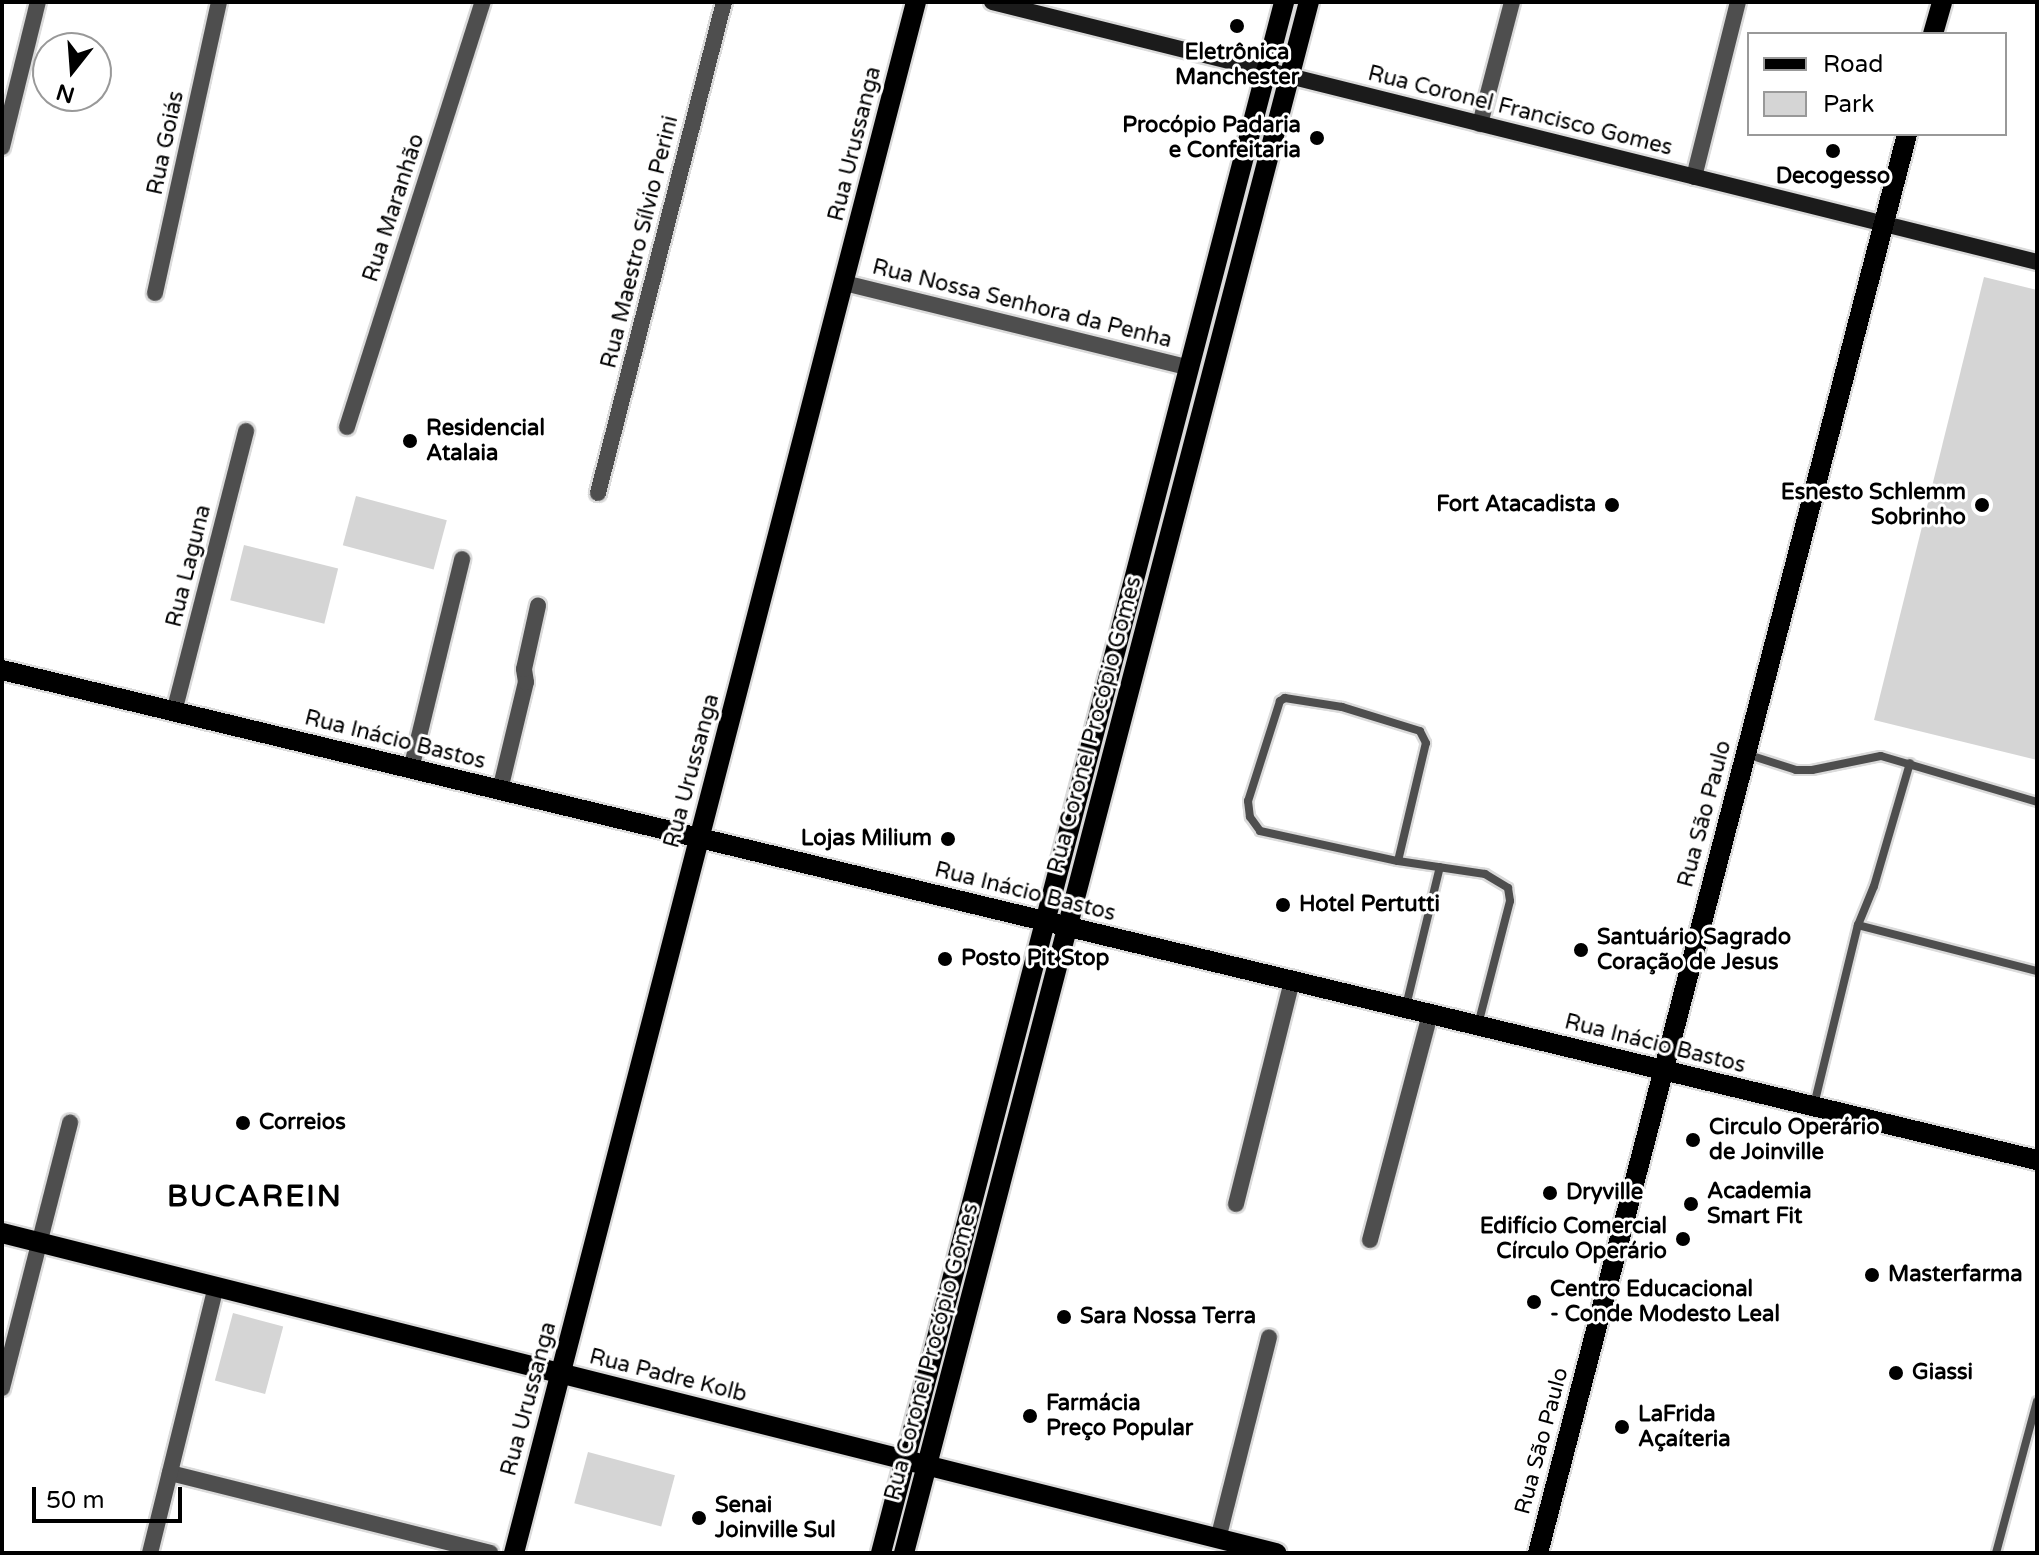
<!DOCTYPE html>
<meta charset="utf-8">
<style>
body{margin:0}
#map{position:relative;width:2039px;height:1555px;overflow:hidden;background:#fff;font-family:"Varela Round",sans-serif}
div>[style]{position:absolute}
.green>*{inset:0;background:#d5d5d5;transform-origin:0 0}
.roads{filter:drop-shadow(2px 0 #dbdbdb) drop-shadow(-2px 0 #dbdbdb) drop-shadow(0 2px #dbdbdb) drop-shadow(0 -2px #dbdbdb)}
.service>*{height:8px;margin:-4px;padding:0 4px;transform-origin:4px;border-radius:4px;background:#4e4e4e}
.minor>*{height:16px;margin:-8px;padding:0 8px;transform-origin:8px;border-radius:8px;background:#4e4e4e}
.tertiary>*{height:16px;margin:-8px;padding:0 8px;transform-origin:8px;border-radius:8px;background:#4e4e4e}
.secondary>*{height:16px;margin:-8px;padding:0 8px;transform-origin:8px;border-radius:8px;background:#1b1b1b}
.primary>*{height:20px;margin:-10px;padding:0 10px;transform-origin:10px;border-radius:10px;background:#000}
.dots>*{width:22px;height:22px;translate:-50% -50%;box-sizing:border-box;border:4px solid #fff;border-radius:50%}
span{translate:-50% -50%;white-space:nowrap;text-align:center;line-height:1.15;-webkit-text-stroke:6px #fff;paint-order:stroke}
.poi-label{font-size:22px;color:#000;font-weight:700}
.right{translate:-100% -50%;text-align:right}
.left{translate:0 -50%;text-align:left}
.street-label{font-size:22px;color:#000}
.district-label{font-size:30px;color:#000;font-weight:700;letter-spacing:2px}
.frame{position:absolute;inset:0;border:4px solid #000;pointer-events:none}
.legend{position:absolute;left:1747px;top:32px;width:260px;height:104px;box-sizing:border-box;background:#fff;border:2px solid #999;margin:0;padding:10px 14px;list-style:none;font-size:24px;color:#000}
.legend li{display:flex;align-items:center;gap:16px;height:40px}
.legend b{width:40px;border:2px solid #999}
.north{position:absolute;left:32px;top:32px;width:80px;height:80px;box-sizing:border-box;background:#fff;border:2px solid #999;border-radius:50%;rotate:197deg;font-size:22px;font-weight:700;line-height:32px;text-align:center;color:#000}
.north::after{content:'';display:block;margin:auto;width:28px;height:36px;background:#000;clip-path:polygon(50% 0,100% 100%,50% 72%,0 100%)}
.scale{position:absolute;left:32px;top:1487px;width:150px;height:36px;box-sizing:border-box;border:4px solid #000;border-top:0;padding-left:10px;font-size:24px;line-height:28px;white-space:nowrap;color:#000;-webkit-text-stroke:6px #fff;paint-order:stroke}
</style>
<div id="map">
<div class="green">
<i style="clip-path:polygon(1984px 277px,2037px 290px,2037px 760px,1874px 720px)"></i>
<i style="left:356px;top:496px;width:94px;height:51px;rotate:15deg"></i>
<i style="left:244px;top:545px;width:97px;height:57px;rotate:14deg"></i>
<i style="left:233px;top:1313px;width:52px;height:70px;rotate:15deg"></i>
<i style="left:588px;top:1452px;width:90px;height:53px;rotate:15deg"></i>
</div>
<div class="roads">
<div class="service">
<i style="left:1746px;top:754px;width:52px;rotate:17.7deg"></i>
<i style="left:1796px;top:770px;width:16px"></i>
<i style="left:1812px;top:770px;width:70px;rotate:-11.5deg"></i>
<i style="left:1881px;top:756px;width:163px;rotate:16.4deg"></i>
<i style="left:1398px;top:861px;width:121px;rotate:-76.7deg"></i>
<i style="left:1426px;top:743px;width:13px;rotate:-117deg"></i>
<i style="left:1420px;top:731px;width:82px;rotate:-162.9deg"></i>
<i style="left:1342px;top:707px;width:58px;rotate:-171deg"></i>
<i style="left:1285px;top:698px;width:6px;rotate:149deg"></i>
<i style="left:1280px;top:701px;width:105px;rotate:107.7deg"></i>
<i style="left:1248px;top:801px;width:16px;rotate:83deg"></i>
<i style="left:1250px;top:817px;width:17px;rotate:54deg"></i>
<i style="left:1260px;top:831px;width:141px;rotate:12.3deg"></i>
<i style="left:1398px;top:861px;width:88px;rotate:8.5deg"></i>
<i style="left:1485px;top:874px;width:27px;rotate:31deg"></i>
<i style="left:1508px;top:888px;width:13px;rotate:81deg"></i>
<i style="left:1510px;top:901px;width:128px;rotate:104.5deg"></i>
<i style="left:1858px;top:925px;width:185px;rotate:14.4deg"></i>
<i style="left:1406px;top:1006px;width:143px;rotate:-76.3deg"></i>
<i style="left:1814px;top:1105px;width:185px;rotate:-76.3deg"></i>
<i style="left:1858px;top:925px;width:42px;rotate:-67.7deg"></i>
<i style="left:1874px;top:886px;width:128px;rotate:-73.7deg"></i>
<i style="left:1996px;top:1553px;width:157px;rotate:-74.9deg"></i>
</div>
<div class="minor">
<i style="left:1480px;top:124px;width:126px;rotate:-75.3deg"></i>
<i style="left:1694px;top:177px;width:180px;rotate:-75.9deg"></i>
<i style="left:844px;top:283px;width:355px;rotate:13.8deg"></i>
<i style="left:155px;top:293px;width:298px;rotate:-77.6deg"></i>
<i style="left:347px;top:427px;width:446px;rotate:-72.3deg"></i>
<i style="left:598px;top:493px;width:507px;rotate:-75.61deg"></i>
<i style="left:174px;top:712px;width:290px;rotate:-75.6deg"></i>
<i style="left:411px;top:769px;width:216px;rotate:-76.3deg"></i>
<i style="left:500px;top:790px;width:111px;rotate:-76.5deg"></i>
<i style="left:526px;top:682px;width:13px;rotate:-99deg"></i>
<i style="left:524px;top:669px;width:65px;rotate:-77.5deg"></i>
<i style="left:1236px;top:1204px;width:230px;rotate:-75.9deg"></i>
<i style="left:1370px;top:1240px;width:234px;rotate:-75.1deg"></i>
<i style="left:2px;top:1388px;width:274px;rotate:-75.6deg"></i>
<i style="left:170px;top:1473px;width:330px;rotate:14deg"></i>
<i style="left:1218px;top:1539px;width:208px;rotate:-75.8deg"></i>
<i style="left:150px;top:1553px;width:274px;rotate:-76.1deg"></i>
</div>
<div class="tertiary">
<i style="left:2px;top:147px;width:149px;rotate:-76.1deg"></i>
</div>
<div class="secondary">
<i style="left:992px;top:2px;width:1077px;rotate:13.97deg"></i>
</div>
<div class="primary">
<i style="left:1933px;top:34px;width:33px;rotate:-74deg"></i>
<i style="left:2px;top:670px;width:2093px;rotate:13.54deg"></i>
<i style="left:2px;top:1233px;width:1314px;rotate:14.1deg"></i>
<i style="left:514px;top:1553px;width:1602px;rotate:-75.47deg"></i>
<i style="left:881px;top:1553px;width:1603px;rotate:-75.43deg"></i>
<i style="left:904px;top:1553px;width:1603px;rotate:-75.37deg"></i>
<i style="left:1538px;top:1553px;width:1466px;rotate:-75.42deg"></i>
</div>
</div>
<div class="dots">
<i style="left:1237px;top:26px;background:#000"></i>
<i style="left:1317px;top:138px;background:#000"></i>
<i style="left:1833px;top:151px;background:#000"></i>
<i style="left:410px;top:441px;background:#000"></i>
<i style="left:1612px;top:505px;background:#000"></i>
<i style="left:1982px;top:505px;background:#000"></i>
<i style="left:948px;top:839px;background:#000"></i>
<i style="left:1283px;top:905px;background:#000"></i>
<i style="left:1581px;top:950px;background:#000"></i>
<i style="left:945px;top:959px;background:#000"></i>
<i style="left:243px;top:1123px;background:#000"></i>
<i style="left:1693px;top:1140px;background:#000"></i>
<i style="left:1550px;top:1193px;background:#000"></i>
<i style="left:1691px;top:1204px;background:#000"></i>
<i style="left:1683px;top:1239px;background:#000"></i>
<i style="left:1872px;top:1275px;background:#000"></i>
<i style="left:1534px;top:1302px;background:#000"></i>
<i style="left:1064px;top:1317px;background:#000"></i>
<i style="left:1896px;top:1373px;background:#000"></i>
<i style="left:1030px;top:1416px;background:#000"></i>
<i style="left:1622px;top:1427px;background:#000"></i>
<i style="left:699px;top:1518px;background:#000"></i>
</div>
<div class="poi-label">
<span style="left:1237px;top:65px">Eletrônica<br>Manchester</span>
<span class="right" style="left:1301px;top:138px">Procópio Padaria<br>e Confeitaria</span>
<span style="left:1833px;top:177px">Decogesso</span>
<span class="left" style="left:426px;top:441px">Residencial<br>Atalaia</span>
<span class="right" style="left:1966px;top:505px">Esnesto Schlemm<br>Sobrinho</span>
<span class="right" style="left:1596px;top:505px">Fort Atacadista</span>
<span class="right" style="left:932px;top:839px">Lojas Milium</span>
<span class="left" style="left:1299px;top:905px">Hotel Pertutti</span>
<span class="left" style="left:1597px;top:950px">Santuário Sagrado<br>Coração de Jesus</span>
<span class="left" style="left:961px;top:959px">Posto Pit Stop</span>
<span class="left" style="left:259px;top:1123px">Correios</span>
<span class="left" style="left:1709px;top:1140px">Circulo Operário<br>de Joinville</span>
<span class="left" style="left:1707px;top:1204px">Academia<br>Smart Fit</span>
<span class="left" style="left:1566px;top:1193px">Dryville</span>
<span class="right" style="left:1667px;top:1239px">Edifício Comercial<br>Círculo Operário</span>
<span class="left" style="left:1888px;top:1275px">Masterfarma</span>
<span class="left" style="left:1550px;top:1302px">Centro Educacional<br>- Conde Modesto Leal</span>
<span class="left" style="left:1080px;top:1317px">Sara Nossa Terra</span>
<span class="left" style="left:1912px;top:1373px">Giassi</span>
<span class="left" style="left:1046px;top:1416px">Farmácia<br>Preço Popular</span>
<span class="left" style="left:1638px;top:1427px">LaFrida<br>Açaíteria</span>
<span class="left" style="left:715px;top:1518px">Senai<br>Joinville Sul</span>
</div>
<div class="street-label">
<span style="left:1520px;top:111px;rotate:14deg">Rua Coronel Francisco Gomes</span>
<span style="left:166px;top:143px;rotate:-78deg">Rua Goiás</span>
<span style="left:855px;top:144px;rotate:-76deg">Rua Urussanga</span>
<span style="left:394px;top:208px;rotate:-72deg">Rua Maranhão</span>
<span style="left:640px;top:242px;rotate:-76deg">Rua Maestro Sílvio Perini</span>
<span style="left:1022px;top:304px;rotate:14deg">Rua Nossa Senhora da Penha</span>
<span style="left:189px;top:566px;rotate:-76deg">Rua Laguna</span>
<span style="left:1095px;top:725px;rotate:-75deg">Rua Coronel Procópio Gomes</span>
<span style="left:395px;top:740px;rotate:14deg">Rua Inácio Bastos</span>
<span style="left:692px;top:771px;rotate:-75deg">Rua Urussanga</span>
<span style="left:1705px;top:814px;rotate:-75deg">Rua São Paulo</span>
<span style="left:1025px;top:892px;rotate:14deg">Rua Inácio Bastos</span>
<span style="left:1655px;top:1044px;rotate:14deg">Rua Inácio Bastos</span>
<span style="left:932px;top:1352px;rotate:-75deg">Rua Coronel Procópio Gomes</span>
<span style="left:668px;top:1376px;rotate:14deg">Rua Padre Kolb</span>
<span style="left:529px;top:1399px;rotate:-75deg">Rua Urussanga</span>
<span style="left:1542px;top:1441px;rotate:-75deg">Rua São Paulo</span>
</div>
<div class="district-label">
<span style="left:255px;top:1197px">BUCAREIN</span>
</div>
<div class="frame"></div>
<ul class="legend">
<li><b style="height:10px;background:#000"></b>Road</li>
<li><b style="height:22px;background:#d5d5d5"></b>Park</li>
</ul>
<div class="north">N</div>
<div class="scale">50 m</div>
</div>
